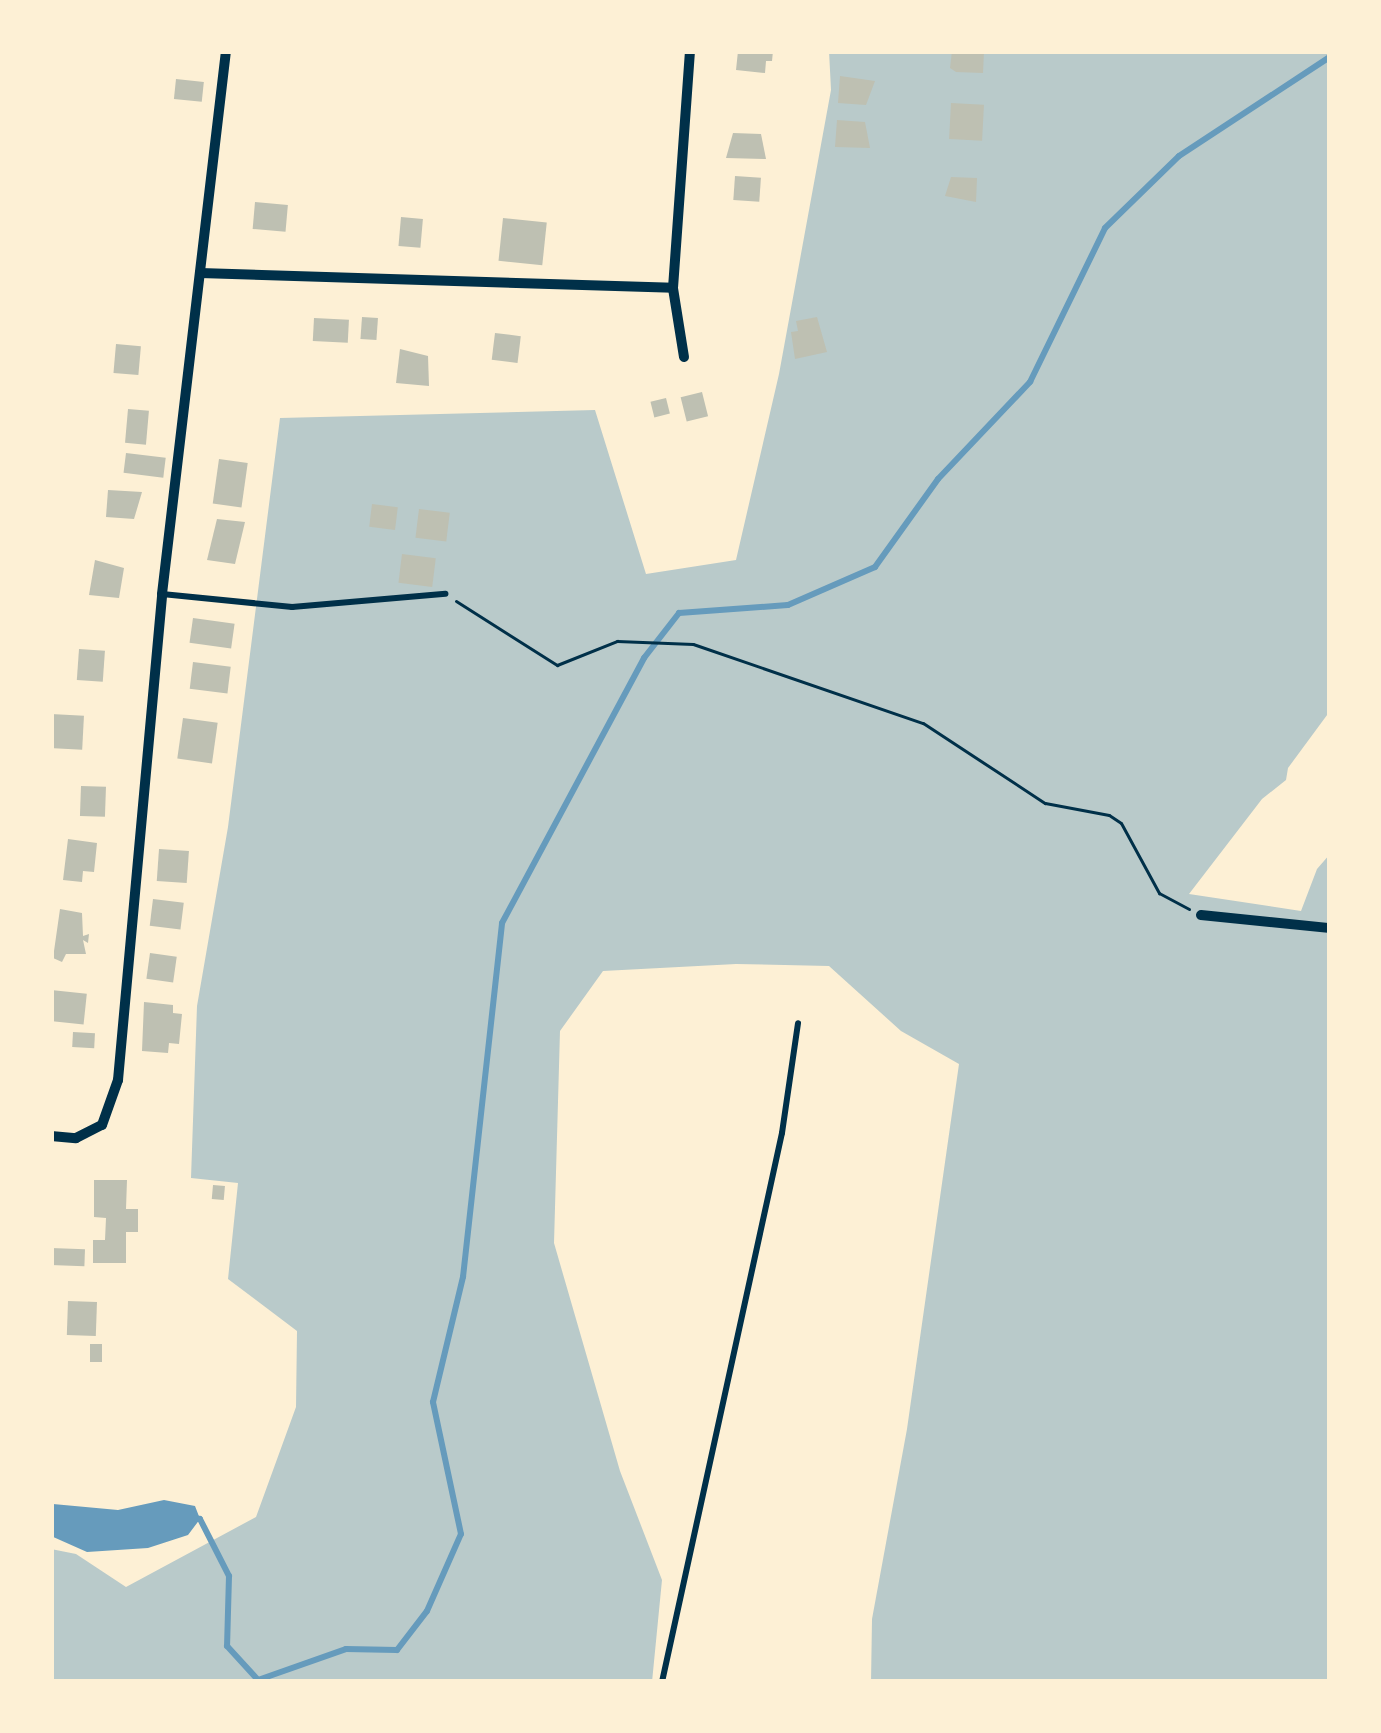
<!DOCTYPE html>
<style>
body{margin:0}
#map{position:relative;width:1381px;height:1733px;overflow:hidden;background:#fdf0d5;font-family:"Alegreya Sans",sans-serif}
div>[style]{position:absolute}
.green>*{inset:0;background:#b9caca}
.water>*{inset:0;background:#669bbc}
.stream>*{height:6px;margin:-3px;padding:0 3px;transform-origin:3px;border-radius:3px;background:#669bbc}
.building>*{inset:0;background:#bec0b2;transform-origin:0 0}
.path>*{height:3px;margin:-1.5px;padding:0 1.5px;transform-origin:1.5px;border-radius:1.5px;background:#003049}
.service>*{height:6px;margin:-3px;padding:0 3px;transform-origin:3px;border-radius:3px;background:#003049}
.minor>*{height:10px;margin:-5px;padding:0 5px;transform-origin:5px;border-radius:5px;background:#003049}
span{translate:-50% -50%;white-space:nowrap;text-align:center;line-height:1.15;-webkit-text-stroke:10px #fdf0d5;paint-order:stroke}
.frame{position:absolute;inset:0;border:54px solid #fdf0d5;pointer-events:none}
</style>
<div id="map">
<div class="green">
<i style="clip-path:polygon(829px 51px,1330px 51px,1330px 711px,1288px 768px,1286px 780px,1262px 799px,1189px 894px,1301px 911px,1317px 869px,1330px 854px,1330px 1682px,871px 1682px,872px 1619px,907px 1429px,959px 1064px,901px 1031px,829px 966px,736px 964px,603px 971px,560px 1031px,554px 1243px,620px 1471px,662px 1580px,652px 1682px,51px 1682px,51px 1549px,76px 1554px,126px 1587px,256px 1517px,296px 1407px,297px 1331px,228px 1279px,238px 1183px,191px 1178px,197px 1006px,228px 827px,280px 418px,595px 410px,646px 574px,736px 560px,779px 374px,831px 90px)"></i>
</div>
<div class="water">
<i style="clip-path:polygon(164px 1500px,195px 1506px,200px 1519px,188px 1535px,148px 1548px,87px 1552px,51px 1536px,53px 1504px,118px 1510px)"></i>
</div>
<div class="stream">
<i style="left:195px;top:1518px;width:5px;rotate:11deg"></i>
<i style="left:200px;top:1519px;width:64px;rotate:63deg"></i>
<i style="left:229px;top:1576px;width:70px;rotate:91.6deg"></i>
<i style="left:227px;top:1646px;width:46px;rotate:47.6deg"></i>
<i style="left:258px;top:1680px;width:93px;rotate:-19.4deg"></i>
<i style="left:346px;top:1649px;width:51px;rotate:1.1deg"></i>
<i style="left:397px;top:1650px;width:49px;rotate:-52.4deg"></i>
<i style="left:427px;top:1611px;width:84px;rotate:-66.2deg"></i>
<i style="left:461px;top:1534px;width:135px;rotate:-102deg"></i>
<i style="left:433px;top:1402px;width:129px;rotate:-76.5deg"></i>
<i style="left:463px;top:1277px;width:356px;rotate:-83.7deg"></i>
<i style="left:502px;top:923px;width:301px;rotate:-61.8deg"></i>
<i style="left:644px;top:658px;width:57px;rotate:-52.1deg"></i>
<i style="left:679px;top:613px;width:109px;rotate:-4.2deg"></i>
<i style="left:788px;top:605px;width:95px;rotate:-23.6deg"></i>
<i style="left:875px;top:567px;width:108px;rotate:-54.4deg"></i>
<i style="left:938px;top:479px;width:134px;rotate:-46.5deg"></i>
<i style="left:1030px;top:382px;width:171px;rotate:-64deg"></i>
<i style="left:1105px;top:228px;width:103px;rotate:-44.2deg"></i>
<i style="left:1179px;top:156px;width:181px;rotate:-33.3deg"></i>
</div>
<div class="building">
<i style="clip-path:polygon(738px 51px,773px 51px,772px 61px,766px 61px,765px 73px,736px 70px)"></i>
<i style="clip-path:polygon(952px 51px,984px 51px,983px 73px,956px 72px,950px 68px)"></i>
<i style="clip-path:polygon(840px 76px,875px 81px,866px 105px,838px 103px)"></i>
<i style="left:176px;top:79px;width:28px;height:20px;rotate:6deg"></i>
<i style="left:951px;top:103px;width:33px;height:36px;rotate:3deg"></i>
<i style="clip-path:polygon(837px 120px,865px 122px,870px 148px,835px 147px)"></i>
<i style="clip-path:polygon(733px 133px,761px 134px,766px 159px,726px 158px)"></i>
<i style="left:735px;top:176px;width:26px;height:24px;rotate:4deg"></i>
<i style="clip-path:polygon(951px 177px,977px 178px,976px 202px,945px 196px)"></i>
<i style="left:255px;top:202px;width:33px;height:27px;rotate:5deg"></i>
<i style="left:401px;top:217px;width:22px;height:29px;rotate:5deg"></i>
<i style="left:503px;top:218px;width:44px;height:43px;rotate:6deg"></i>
<i style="left:362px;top:317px;width:16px;height:22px;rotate:4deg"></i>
<i style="clip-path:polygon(817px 317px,827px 352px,795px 359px,791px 332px,798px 331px,796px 321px)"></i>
<i style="left:314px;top:318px;width:35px;height:23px;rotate:3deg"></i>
<i style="left:495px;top:333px;width:26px;height:27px;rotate:7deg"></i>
<i style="left:116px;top:344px;width:25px;height:29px;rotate:5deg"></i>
<i style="clip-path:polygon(400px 349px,428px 356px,429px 386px,396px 383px)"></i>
<i style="left:702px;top:392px;width:25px;height:22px;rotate:76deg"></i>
<i style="left:666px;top:398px;width:16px;height:16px;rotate:76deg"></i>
<i style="left:128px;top:409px;width:21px;height:34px;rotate:5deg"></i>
<i style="left:126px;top:453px;width:40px;height:20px;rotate:7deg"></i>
<i style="left:219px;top:459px;width:29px;height:45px;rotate:8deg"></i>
<i style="clip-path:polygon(108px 490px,142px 492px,134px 519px,106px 517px)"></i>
<i style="left:372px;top:504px;width:26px;height:23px;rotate:7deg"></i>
<i style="left:419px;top:509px;width:31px;height:29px;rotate:7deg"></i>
<i style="clip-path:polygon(217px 519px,245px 522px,235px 564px,207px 560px)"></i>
<i style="left:402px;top:554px;width:34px;height:29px;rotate:7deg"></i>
<i style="clip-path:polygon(95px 560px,124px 568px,119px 598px,89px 595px)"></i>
<i style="left:193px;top:618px;width:42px;height:25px;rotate:8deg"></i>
<i style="left:79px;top:649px;width:26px;height:31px;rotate:4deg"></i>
<i style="left:193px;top:662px;width:38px;height:27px;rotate:7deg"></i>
<i style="left:51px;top:714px;width:33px;height:34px;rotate:3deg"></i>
<i style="left:183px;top:718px;width:35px;height:41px;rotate:8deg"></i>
<i style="left:81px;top:786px;width:25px;height:30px;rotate:2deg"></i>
<i style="clip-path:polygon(68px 839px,97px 843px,94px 872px,83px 871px,82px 882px,63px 880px)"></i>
<i style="left:159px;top:849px;width:30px;height:32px;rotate:4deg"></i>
<i style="left:153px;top:899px;width:31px;height:27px;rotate:7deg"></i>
<i style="clip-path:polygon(60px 909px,82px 913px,83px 936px,89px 934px,88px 943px,83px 940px,86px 954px,66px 954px,62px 962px,53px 958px)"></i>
<i style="left:150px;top:953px;width:27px;height:26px;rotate:8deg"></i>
<i style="left:51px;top:990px;width:36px;height:31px;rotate:6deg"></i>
<i style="clip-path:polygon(144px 1002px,173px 1005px,173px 1013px,182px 1014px,179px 1044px,169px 1043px,168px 1053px,142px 1051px)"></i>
<i style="left:73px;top:1032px;width:22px;height:15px;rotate:3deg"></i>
<i style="clip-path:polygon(94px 1180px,127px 1180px,126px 1209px,138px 1209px,138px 1232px,126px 1232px,126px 1263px,93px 1263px,93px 1240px,105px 1240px,106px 1218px,94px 1217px)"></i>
<i style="left:213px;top:1185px;width:12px;height:14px;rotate:5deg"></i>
<i style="left:51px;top:1248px;width:34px;height:17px;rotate:2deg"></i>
<i style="left:68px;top:1301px;width:29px;height:34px;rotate:2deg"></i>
<i style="left:90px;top:1344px;width:12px;height:18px"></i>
</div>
<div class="path">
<i style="left:456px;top:601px;width:120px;rotate:32.4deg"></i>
<i style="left:557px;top:665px;width:65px;rotate:-21.8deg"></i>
<i style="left:617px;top:641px;width:76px;rotate:2.3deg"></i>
<i style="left:693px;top:644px;width:243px;rotate:19deg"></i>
<i style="left:923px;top:723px;width:146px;rotate:33.3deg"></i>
<i style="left:1045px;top:803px;width:65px;rotate:10.6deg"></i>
<i style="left:1109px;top:815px;width:14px;rotate:34deg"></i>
<i style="left:1121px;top:823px;width:80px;rotate:61.5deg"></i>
<i style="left:1159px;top:893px;width:34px;rotate:28deg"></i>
</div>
<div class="service">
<i style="left:162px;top:594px;width:131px;rotate:5.7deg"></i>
<i style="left:292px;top:607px;width:154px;rotate:-4.9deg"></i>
<i style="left:662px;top:1682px;width:562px;rotate:-77.67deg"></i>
<i style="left:782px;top:1133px;width:111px;rotate:-81.7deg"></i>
</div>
<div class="minor">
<i style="left:200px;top:273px;width:473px;rotate:1.8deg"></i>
<i style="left:684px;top:357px;width:70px;rotate:-99.1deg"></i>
<i style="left:673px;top:288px;width:238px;rotate:-85.9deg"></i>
<i style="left:1201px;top:915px;width:130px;rotate:5.8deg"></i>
<i style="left:51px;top:1136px;width:25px;rotate:5deg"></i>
<i style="left:76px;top:1138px;width:29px;rotate:-27deg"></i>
<i style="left:102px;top:1125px;width:48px;rotate:-70.4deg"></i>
<i style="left:118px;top:1080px;width:488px;rotate:-84.8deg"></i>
<i style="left:162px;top:594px;width:547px;rotate:-83.28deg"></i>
</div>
<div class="frame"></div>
</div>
